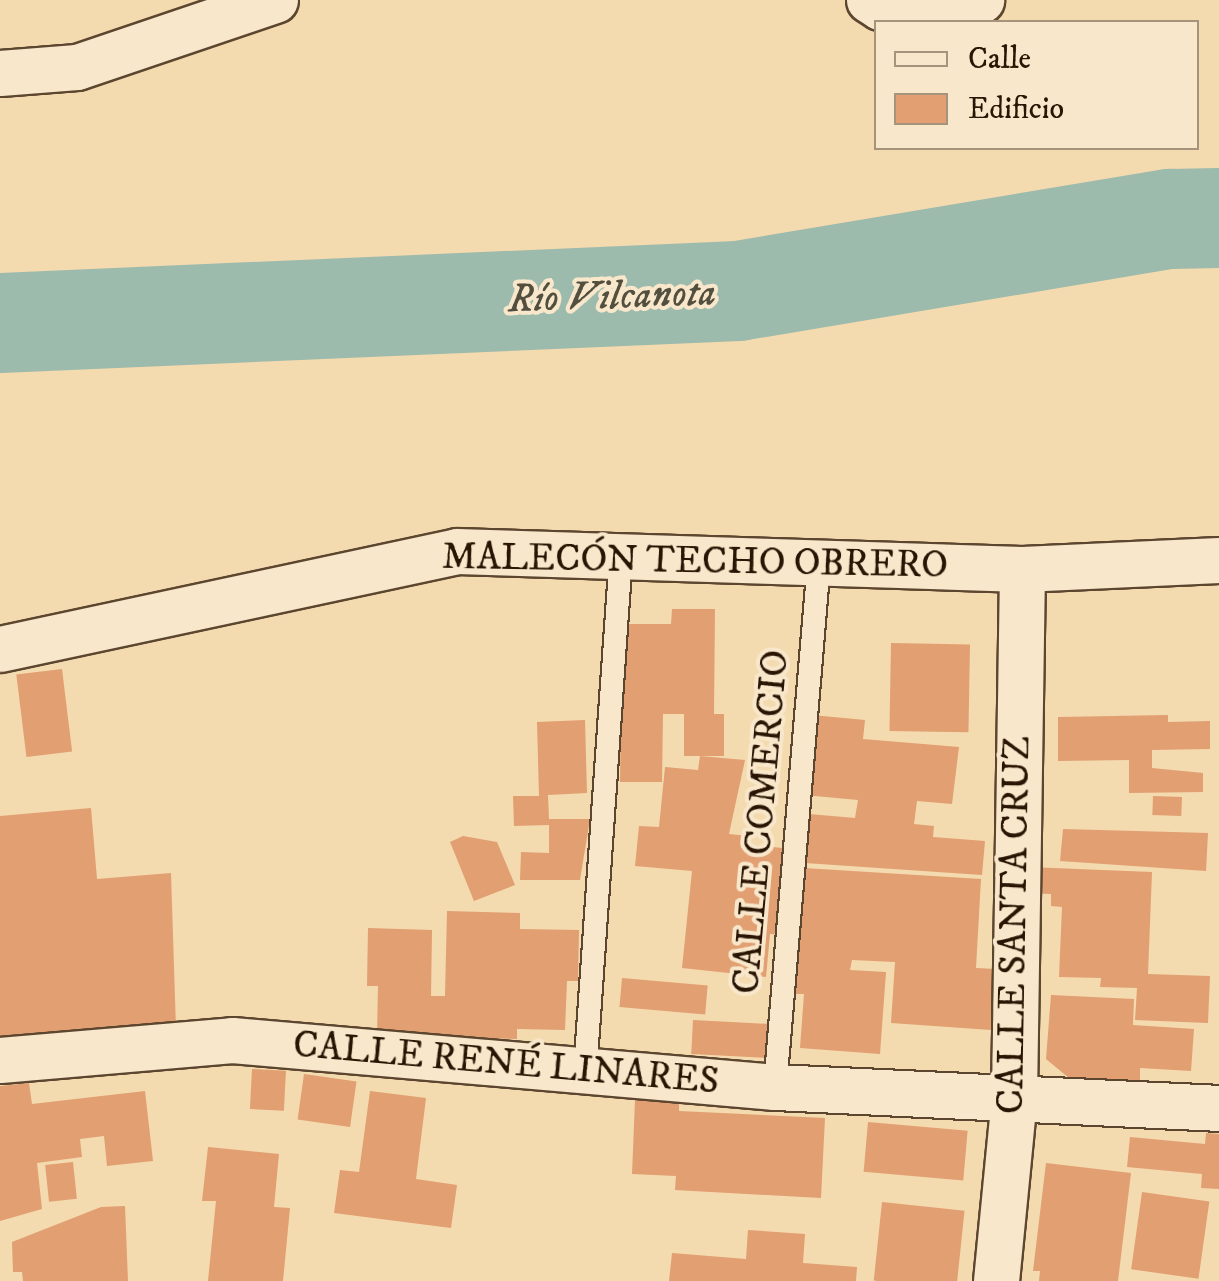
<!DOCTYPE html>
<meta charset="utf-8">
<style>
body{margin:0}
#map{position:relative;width:1219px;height:1281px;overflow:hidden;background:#f4daaf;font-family:"IM FELL DW Pica",serif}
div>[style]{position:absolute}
.river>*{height:100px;margin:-50px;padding:0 50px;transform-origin:50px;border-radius:50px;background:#9cbbac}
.building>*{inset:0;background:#e19f72;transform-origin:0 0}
.roads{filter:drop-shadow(2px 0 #5c462f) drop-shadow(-2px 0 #5c462f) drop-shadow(0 2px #5c462f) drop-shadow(0 -2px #5c462f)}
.service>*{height:22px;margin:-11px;padding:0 11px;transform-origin:11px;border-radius:11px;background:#f8e7cb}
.minor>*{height:45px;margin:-22.5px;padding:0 22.5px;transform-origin:22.5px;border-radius:22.5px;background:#f8e7cb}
span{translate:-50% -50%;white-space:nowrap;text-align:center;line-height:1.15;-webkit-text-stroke:8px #f8e7cb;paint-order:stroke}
.street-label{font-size:38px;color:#2a1504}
.water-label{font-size:40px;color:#524f3f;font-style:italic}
.legend{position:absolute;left:874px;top:20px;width:325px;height:130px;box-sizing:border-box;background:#f8e7cb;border:2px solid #a6937b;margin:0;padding:12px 18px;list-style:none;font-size:30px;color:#2a1504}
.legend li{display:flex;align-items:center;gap:20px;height:50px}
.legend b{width:50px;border:2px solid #a6937b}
</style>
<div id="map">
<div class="river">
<i style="left:0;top:323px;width:739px;rotate:-2.48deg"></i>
<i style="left:738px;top:291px;width:438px;rotate:-9.5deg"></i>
<i style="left:1170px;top:219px;width:49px;rotate:-1.2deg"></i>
</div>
<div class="building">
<i style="clip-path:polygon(672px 609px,715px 609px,714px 714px,724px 714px,724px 756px,684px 756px,684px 714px,663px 714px,662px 782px,620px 782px,622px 624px,671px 624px)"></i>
<i style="left:891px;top:643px;width:79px;height:88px;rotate:1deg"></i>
<i style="left:62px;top:669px;width:83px;height:46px;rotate:83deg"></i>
<i style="clip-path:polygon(812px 715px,865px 720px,863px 739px,959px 747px,952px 804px,917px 801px,914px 824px,934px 826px,933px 837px,985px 841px,982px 875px,805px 863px,809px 814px,855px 818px,858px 800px,804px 795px)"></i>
<i style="clip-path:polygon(1168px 715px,1168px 722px,1210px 721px,1210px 749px,1152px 750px,1152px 768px,1203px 773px,1203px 792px,1129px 793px,1129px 760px,1058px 761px,1058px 717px)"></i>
<i style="clip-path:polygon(585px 720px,587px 793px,548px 795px,549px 819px,590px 819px,580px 880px,520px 880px,521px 852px,549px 853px,549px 825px,514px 826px,513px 796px,539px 796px,537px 722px)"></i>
<i style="clip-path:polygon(700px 756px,745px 760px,729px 834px,748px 836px,748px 844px,791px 849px,782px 935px,770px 934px,766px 977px,682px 968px,692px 871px,635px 866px,639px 826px,659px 827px,665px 767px,698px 770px)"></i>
<i style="left:1153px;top:796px;width:29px;height:19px;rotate:2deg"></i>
<i style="clip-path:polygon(91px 808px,97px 879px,171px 873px,176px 1029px,0 1045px,0 816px)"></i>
<i style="clip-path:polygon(1063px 829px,1208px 833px,1206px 871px,1060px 861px)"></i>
<i style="clip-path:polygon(463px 836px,497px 842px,515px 885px,474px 901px,450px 842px)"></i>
<i style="clip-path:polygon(1028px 867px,1152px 872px,1148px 974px,1210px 976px,1208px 1023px,1135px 1020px,1137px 988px,1100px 987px,1101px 978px,1059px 977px,1062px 907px,1051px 906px,1051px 894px,1027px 893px)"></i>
<i style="clip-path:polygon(804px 868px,981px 879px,976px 968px,996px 969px,991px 1030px,891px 1023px,895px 962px,852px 960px,850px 970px,886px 972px,880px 1054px,800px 1048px,804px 994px,795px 994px)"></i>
<i style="clip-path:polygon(447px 911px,520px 913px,520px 929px,579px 930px,578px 981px,567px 981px,565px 1030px,517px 1029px,517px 1039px,377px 1036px,378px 986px,367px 986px,368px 928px,432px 930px,431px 996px,445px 996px)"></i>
<i style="left:622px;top:978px;width:86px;height:29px;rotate:5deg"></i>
<i style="clip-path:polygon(1051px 995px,1134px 999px,1133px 1025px,1194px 1029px,1191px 1071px,1140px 1068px,1140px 1086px,1075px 1083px,1046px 1059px)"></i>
<i style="left:693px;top:1020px;width:80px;height:34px;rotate:3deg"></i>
<i style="left:252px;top:1069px;width:34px;height:40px;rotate:3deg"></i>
<i style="left:304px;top:1074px;width:53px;height:46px;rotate:8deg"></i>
<i style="clip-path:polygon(29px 1083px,32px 1104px,145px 1091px,153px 1161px,107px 1166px,104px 1136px,80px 1139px,82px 1157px,37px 1163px,42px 1209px,0 1221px,0 1086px)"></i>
<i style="clip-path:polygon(370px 1091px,426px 1098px,416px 1179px,457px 1185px,451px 1228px,334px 1213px,340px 1170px,359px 1172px)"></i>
<i style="clip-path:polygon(635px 1100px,679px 1102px,679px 1111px,825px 1118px,821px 1198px,675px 1190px,676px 1176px,632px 1174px)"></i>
<i style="left:868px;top:1122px;width:100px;height:50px;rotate:5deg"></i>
<i style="clip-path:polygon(1206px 1133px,1219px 1134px,1219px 1189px,1201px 1188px,1202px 1174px,1127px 1167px,1130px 1137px,1205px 1144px)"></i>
<i style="clip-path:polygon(208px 1147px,279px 1154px,274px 1207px,290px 1208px,283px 1281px,208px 1281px,216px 1201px,202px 1201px)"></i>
<i style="left:73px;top:1162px;width:37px;height:28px;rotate:84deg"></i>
<i style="clip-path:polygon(1046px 1163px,1131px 1173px,1118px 1281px,1039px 1281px,1040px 1271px,1033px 1271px)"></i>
<i style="left:1142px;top:1192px;width:68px;height:78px;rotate:8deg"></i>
<i style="left:882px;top:1202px;width:83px;height:79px;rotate:6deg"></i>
<i style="clip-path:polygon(125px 1206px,128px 1281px,23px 1281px,22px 1272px,13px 1272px,12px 1242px,101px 1207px)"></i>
<i style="clip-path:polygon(748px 1230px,805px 1234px,803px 1263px,857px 1267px,856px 1281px,669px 1281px,672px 1253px,746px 1259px)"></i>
</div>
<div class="roads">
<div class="service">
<i style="left:585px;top:1073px;width:518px;rotate:-86.02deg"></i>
<i style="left:775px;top:1087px;width:527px;rotate:-85.21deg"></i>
</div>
<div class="minor">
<i style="left:869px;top:0;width:13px;rotate:32deg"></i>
<i style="left:880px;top:7px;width:72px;rotate:2.4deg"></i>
<i style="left:952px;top:10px;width:31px;rotate:-19deg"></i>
<i style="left:0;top:73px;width:77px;rotate:-4.5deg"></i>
<i style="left:77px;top:67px;width:209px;rotate:-18.7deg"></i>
<i style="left:0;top:649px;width:467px;rotate:-12.1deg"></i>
<i style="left:457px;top:551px;width:565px;rotate:1.82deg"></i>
<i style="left:1022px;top:569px;width:197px;rotate:-2.6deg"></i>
<i style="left:0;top:1060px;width:233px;rotate:-4.9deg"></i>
<i style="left:232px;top:1040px;width:545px;rotate:4.95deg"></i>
<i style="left:775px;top:1087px;width:444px;rotate:2.7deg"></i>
<i style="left:996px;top:1281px;width:185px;rotate:-84.4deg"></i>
<i style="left:1014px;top:1097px;width:528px;rotate:-89.13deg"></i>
</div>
</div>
<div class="street-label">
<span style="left:695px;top:562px;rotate:1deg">MALECÓN TECHO OBRERO</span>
<span style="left:762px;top:822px;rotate:-85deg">CALLE COMERCIO</span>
<span style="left:1015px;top:925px;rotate:-89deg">CALLE SANTA CRUZ</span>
<span style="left:506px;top:1064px;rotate:5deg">CALLE RENÉ LINARES</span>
</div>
<div class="water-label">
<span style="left:612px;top:297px;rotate:-2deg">Río Vilcanota</span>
</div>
<ul class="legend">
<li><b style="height:12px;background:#f8e7cb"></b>Calle</li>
<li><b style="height:28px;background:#e19f72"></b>Edificio</li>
</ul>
</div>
